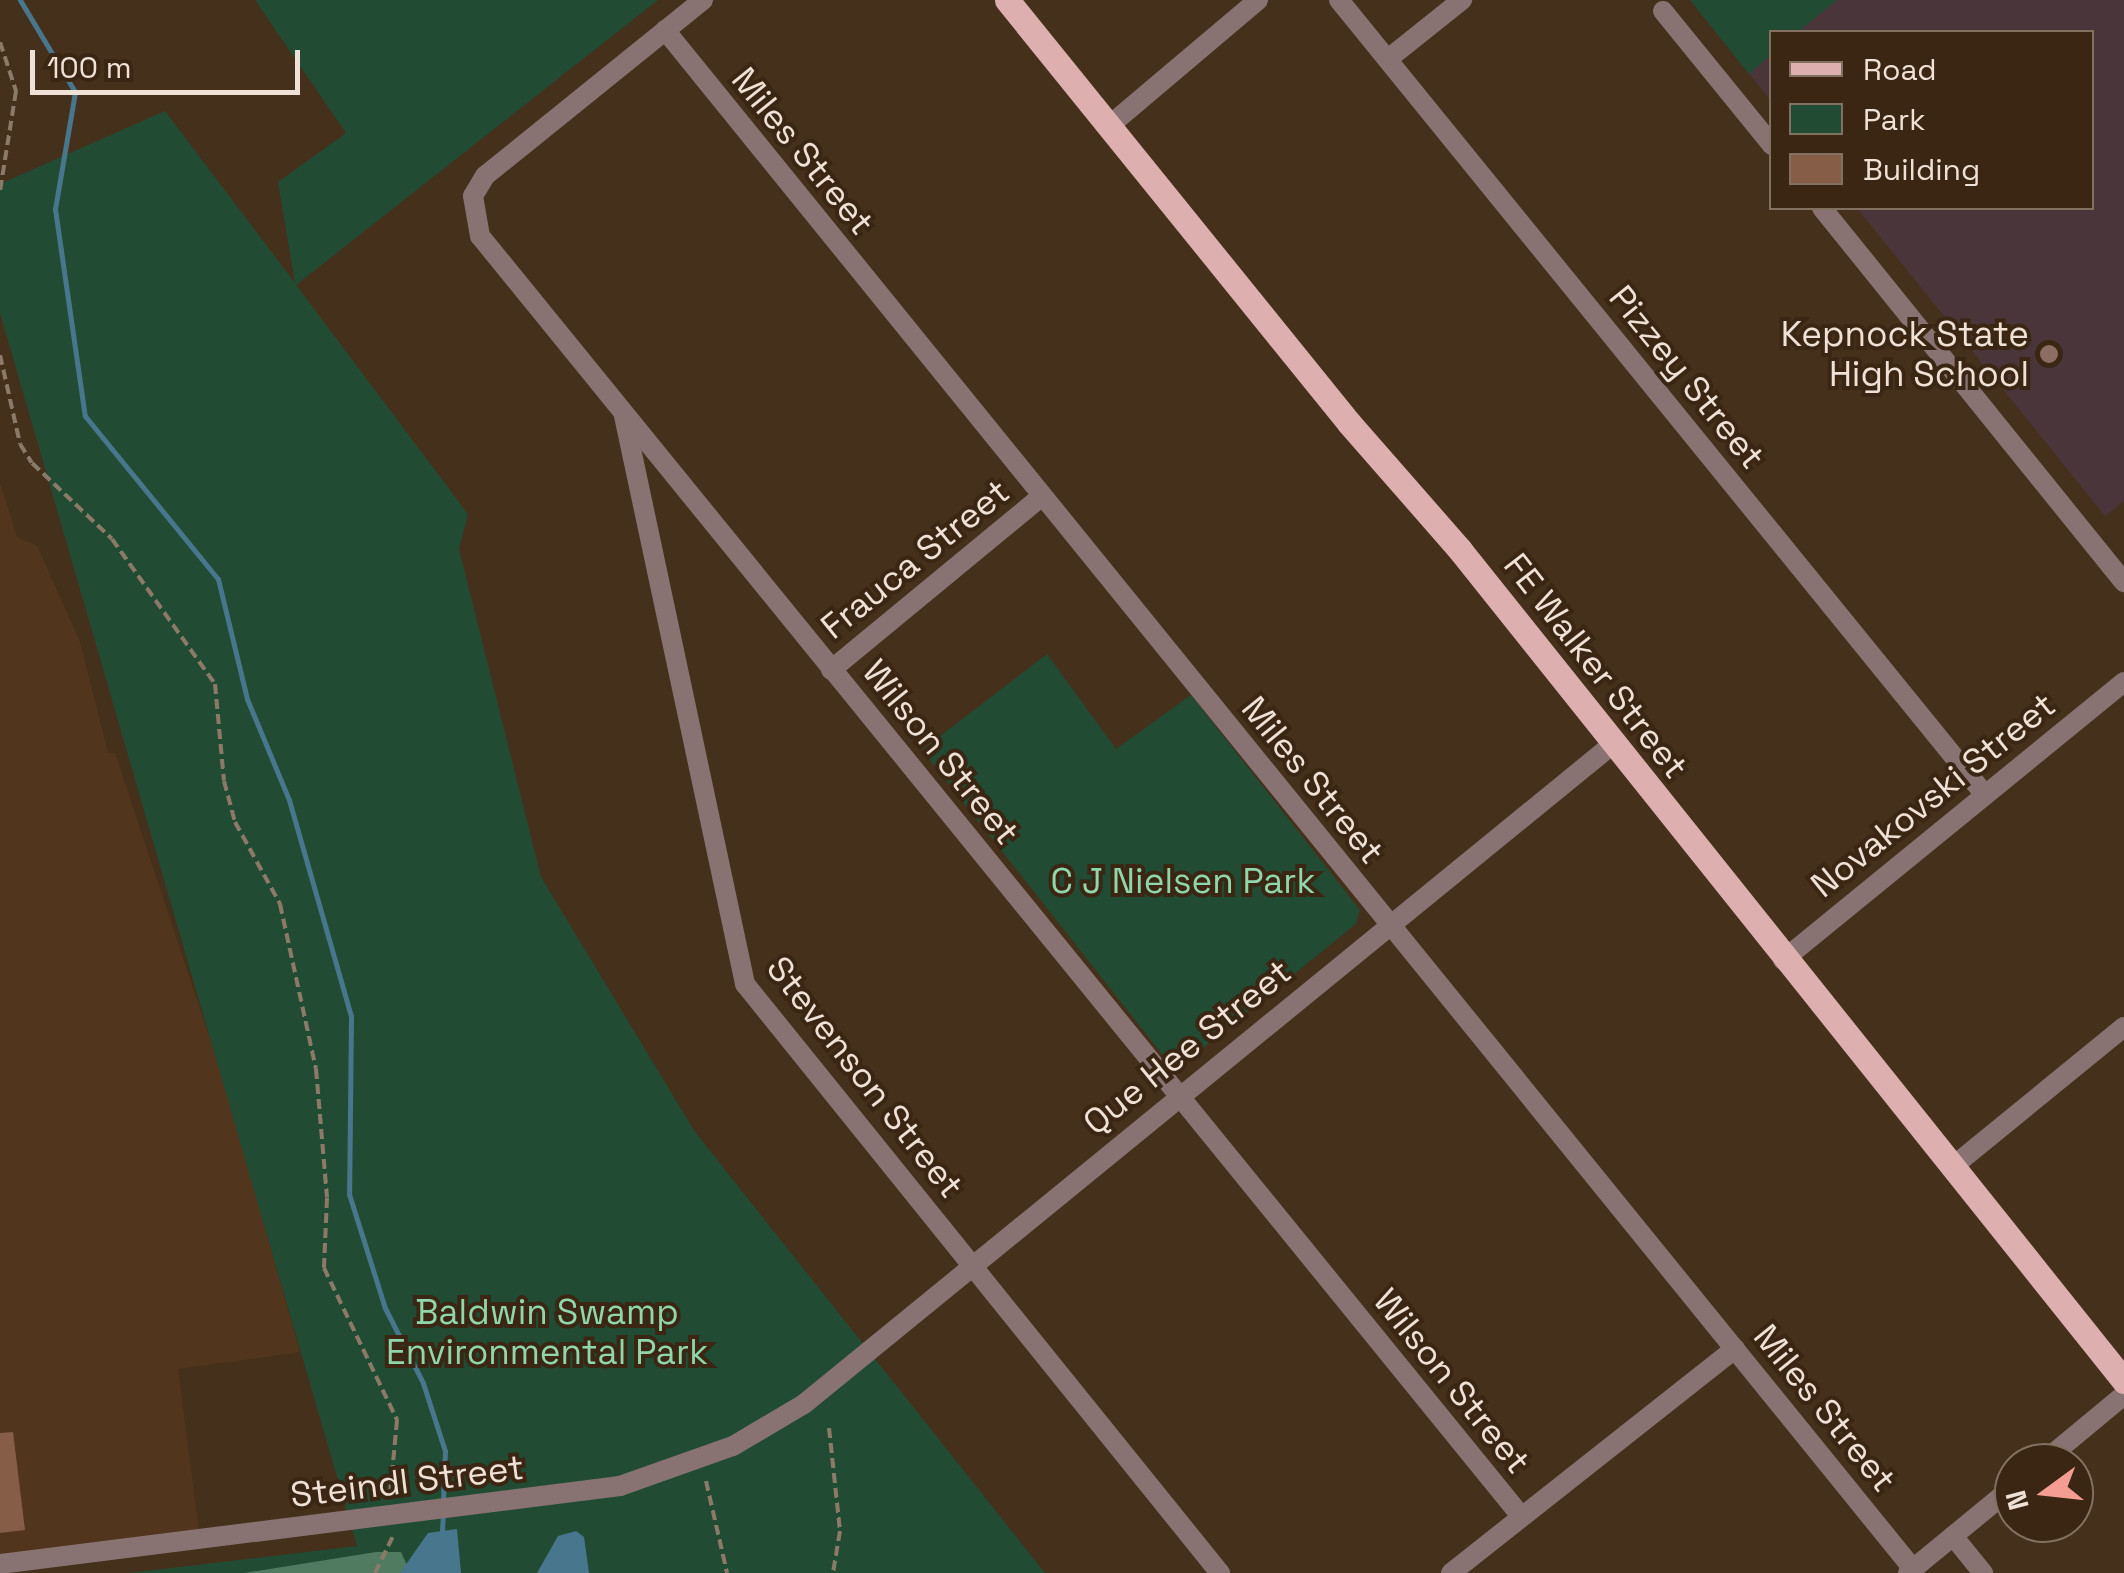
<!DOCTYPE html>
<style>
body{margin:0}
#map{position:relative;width:2124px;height:1573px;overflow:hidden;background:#45301c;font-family:"Space Grotesk",sans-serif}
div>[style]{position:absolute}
.built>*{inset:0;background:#51361d}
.education>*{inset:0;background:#4a363a}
.green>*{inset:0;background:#224b34}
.forest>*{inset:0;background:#507b61}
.water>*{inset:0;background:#48768d}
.stream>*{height:5px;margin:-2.5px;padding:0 2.5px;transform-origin:2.5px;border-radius:2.5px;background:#48768d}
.building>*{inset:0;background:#865d47}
.path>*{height:4px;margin-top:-2px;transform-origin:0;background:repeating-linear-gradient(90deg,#8c7a69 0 10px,transparent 0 15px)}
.minor>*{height:20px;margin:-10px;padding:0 10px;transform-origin:10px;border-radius:10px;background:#897372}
.major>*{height:25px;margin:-12.5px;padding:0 12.5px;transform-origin:12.5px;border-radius:12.5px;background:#ddb0af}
.dots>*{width:28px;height:28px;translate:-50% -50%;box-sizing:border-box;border:5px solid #3a2612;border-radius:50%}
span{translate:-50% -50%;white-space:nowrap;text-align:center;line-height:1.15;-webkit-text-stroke:8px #3a2612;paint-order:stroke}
.street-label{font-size:35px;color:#efe1d5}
.poi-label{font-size:35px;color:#efe1d5}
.right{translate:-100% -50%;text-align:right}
.park-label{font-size:35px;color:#90d6ab}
.legend{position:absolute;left:1769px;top:30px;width:325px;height:180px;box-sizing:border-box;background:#3a2612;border:2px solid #827160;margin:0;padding:12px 18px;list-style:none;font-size:30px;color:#efe1d5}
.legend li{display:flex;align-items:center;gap:20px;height:50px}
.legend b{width:50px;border:2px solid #827160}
.north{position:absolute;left:1994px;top:1443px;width:100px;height:100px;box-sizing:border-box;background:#3a2612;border:2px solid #827160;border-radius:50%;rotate:255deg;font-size:28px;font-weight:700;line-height:40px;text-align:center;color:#efe1d5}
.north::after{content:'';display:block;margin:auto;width:35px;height:45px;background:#f59c93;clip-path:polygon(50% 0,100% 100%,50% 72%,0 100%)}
.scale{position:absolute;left:30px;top:50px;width:270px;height:45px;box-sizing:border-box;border:5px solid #efe1d5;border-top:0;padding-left:12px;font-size:30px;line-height:35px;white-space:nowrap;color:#efe1d5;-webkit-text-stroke:8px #3a2612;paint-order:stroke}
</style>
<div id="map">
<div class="built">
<i style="clip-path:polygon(0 483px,17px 537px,37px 546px,80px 642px,108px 753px,115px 753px,220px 1069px,300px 1352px,178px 1369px,200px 1539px,0 1563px)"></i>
</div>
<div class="education">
<i style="clip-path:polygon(1690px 0,2124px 0,2124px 501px,2105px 516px,1857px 208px,2092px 208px,2092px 32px,1772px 32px,1771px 101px)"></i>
</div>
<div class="green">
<i style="clip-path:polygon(255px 0,658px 0,296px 285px,468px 514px,459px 549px,541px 877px,695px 1132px,1045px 1573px,128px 1573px,357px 1546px,0 313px,0 184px,165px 111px,295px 283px,278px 182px,346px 133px)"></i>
<i style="clip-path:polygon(1690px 0,1837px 0,1798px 32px,1772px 32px,1771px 55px,1749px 74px)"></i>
<i style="clip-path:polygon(1047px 654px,1116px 749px,1191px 695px,1360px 910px,1356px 924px,1183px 1064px,1162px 1054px,922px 750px)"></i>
</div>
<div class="forest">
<i style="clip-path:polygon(376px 1552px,401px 1552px,407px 1565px,400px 1573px,244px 1573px)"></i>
</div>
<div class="water">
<i style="clip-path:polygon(457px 1529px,461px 1573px,400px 1573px,428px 1533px)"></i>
<i style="clip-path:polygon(576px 1531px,584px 1537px,589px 1573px,537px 1573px,558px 1536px)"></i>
</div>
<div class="stream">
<i style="left:20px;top:0;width:107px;rotate:59.1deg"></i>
<i style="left:75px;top:92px;width:119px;rotate:99.7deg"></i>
<i style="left:55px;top:209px;width:209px;rotate:81.8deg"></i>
<i style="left:85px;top:416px;width:210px;rotate:50.8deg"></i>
<i style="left:218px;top:579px;width:123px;rotate:76.4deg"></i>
<i style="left:247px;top:699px;width:109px;rotate:67.4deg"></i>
<i style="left:289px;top:800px;width:225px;rotate:74deg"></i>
<i style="left:351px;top:1016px;width:178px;rotate:90.6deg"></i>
<i style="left:349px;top:1194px;width:120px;rotate:72.5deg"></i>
<i style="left:385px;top:1308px;width:84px;rotate:63.1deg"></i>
<i style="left:423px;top:1383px;width:71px;rotate:72.1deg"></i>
<i style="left:445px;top:1451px;width:50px;rotate:92.3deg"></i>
<i style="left:442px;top:1531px;width:19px;rotate:-87deg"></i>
</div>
<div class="building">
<i style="clip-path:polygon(13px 1432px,25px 1530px,0 1533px,0 1433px)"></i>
</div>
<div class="path">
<i style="left:0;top:42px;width:52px;rotate:71.9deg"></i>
<i style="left:16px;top:91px;width:101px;rotate:99.1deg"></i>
<i style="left:0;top:355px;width:91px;rotate:77.3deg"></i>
<i style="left:20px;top:444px;width:22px;rotate:58deg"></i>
<i style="left:32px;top:463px;width:110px;rotate:43.5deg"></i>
<i style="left:112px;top:539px;width:178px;rotate:54.6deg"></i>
<i style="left:215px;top:684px;width:97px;rotate:84.7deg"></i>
<i style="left:224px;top:781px;width:42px;rotate:75deg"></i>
<i style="left:235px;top:822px;width:94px;rotate:61.2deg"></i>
<i style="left:280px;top:904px;width:169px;rotate:77.7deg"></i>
<i style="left:316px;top:1069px;width:129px;rotate:85.1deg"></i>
<i style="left:327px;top:1198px;width:70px;rotate:92.5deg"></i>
<i style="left:324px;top:1268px;width:169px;rotate:64.3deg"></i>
<i style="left:397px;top:1420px;width:75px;rotate:95.3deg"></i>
<i style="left:829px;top:1428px;width:104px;rotate:83.9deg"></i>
<i style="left:840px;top:1531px;width:43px;rotate:99.5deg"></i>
<i style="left:706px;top:1481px;width:94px;rotate:77.1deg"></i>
<i style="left:375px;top:1573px;width:43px;rotate:-64deg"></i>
</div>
<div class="minor">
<i style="left:703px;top:0;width:280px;rotate:141.1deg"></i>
<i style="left:485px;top:176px;width:23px;rotate:121deg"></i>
<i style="left:473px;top:196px;width:41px;rotate:80.1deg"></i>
<i style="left:480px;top:236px;width:1650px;rotate:50.88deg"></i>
<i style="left:1339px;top:0;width:1024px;rotate:50.9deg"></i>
<i style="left:1663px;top:11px;width:173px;rotate:50.9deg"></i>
<i style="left:665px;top:30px;width:1981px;rotate:50.96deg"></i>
<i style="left:1388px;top:59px;width:95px;rotate:-38.6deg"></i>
<i style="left:1109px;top:126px;width:195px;rotate:-40.2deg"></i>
<i style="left:1822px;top:208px;width:481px;rotate:51.1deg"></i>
<i style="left:624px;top:416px;width:581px;rotate:77.97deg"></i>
<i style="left:745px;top:984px;width:757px;rotate:51.12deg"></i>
<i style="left:831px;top:670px;width:272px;rotate:-39.5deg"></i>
<i style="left:1783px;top:960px;width:440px;rotate:-39.2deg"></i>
<i style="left:1951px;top:1168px;width:223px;rotate:-39.2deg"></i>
<i style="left:2042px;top:1463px;width:107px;rotate:-39.7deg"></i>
<i style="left:1953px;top:1536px;width:48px;rotate:51deg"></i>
<i style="left:0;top:1564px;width:625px;rotate:-7.17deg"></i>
<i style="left:620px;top:1486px;width:120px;rotate:-19.5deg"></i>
<i style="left:733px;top:1446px;width:82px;rotate:-30.6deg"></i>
<i style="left:804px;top:1404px;width:1044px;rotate:-39.21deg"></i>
<i style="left:1451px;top:1573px;width:362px;rotate:-38.3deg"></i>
<i style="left:1908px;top:1573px;width:137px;rotate:-39.4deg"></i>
</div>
<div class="major">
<i style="left:1007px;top:0;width:544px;rotate:51.04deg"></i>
<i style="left:1349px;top:423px;width:169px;rotate:48.8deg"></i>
<i style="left:1460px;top:550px;width:1064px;rotate:51.37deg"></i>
</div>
<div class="dots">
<i style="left:2049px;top:354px;background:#8d6e63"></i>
</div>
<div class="street-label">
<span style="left:803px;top:151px;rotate:51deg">Miles Street</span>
<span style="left:1687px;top:377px;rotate:51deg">Pizzey Street</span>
<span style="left:915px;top:559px;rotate:-39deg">Frauca Street</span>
<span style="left:1596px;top:666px;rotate:52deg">FE Walker Street</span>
<span style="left:941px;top:752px;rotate:51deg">Wilson Street</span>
<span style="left:1313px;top:780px;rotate:51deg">Miles Street</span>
<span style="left:1933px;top:795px;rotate:-39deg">Novakovski Street</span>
<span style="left:1187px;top:1047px;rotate:-39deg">Que Hee Street</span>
<span style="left:865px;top:1077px;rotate:52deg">Stevenson Street</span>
<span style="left:1452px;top:1381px;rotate:51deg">Wilson Street</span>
<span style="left:1825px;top:1408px;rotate:51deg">Miles Street</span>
<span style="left:407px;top:1481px;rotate:-7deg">Steindl Street</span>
</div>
<div class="poi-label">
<span class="right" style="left:2029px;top:354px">Kepnock State<br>High School</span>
</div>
<div class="park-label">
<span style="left:1183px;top:881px">C J Nielsen Park</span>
<span style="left:547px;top:1332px">Baldwin Swamp<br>Environmental Park</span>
</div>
<ul class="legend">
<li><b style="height:12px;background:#ddb0af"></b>Road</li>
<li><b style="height:28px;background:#224b34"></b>Park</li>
<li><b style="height:28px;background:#865d47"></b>Building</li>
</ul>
<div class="north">N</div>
<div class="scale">100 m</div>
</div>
